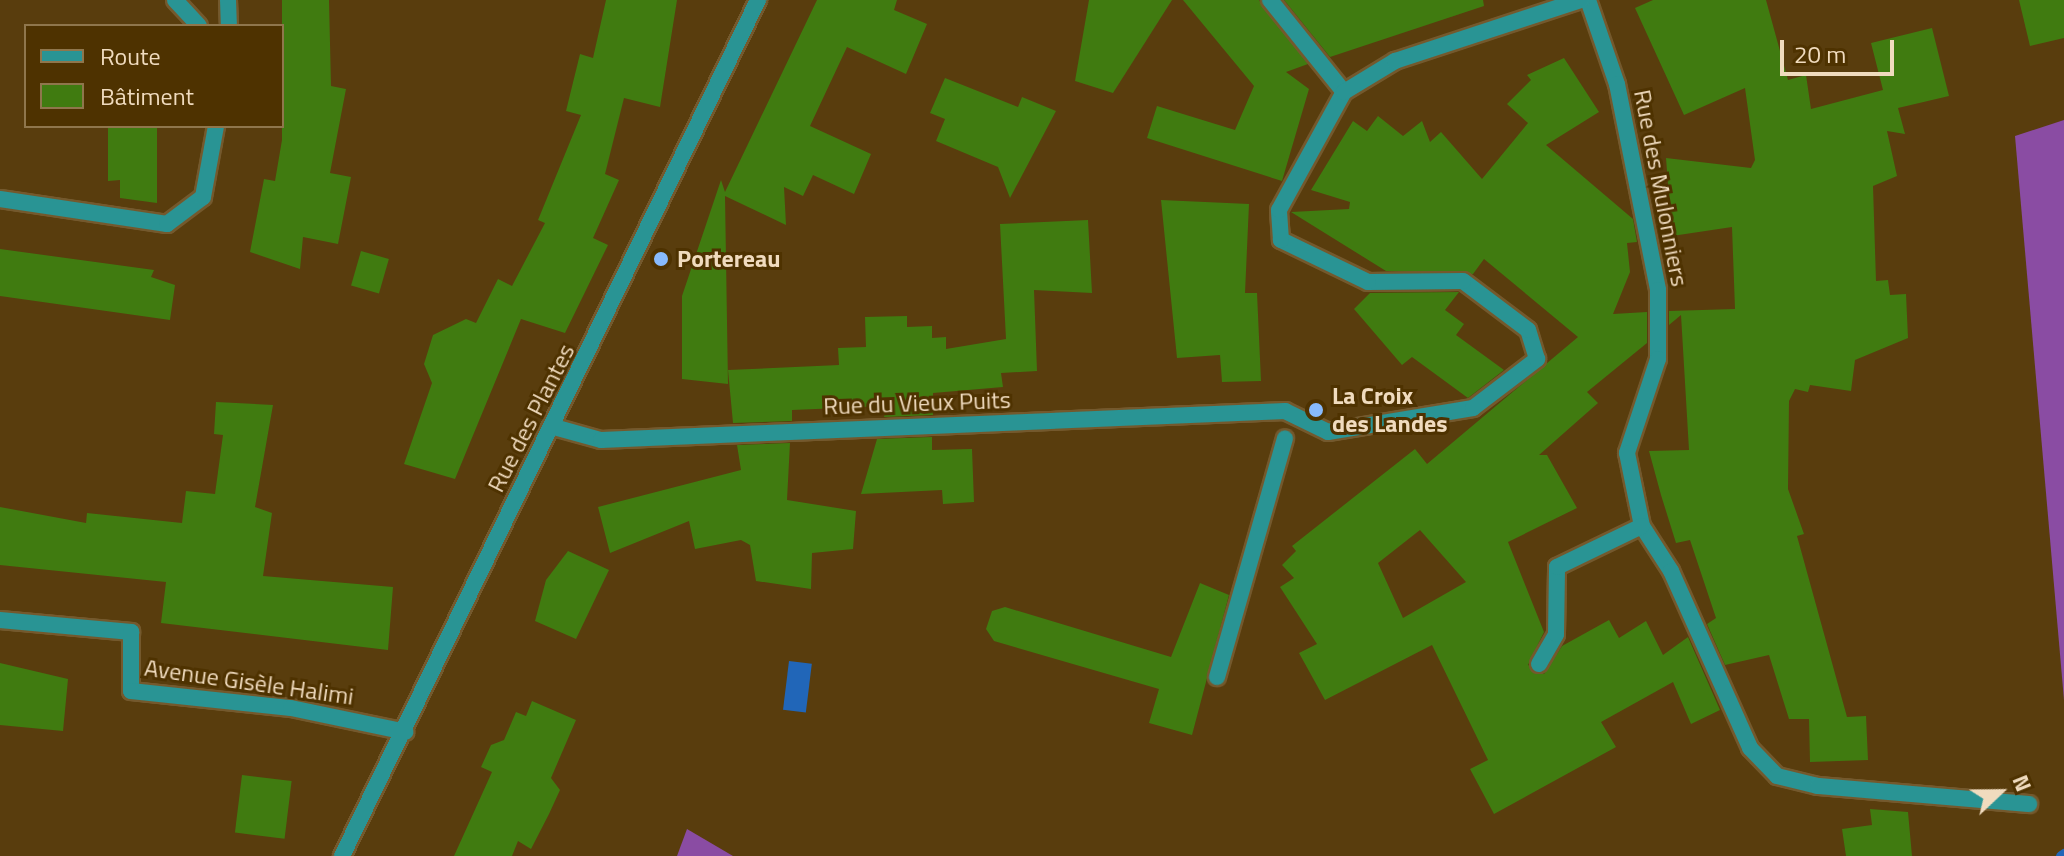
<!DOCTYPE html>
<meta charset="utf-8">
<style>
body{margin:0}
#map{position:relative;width:2064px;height:856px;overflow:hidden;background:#593d0d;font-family:"Titillium Web",sans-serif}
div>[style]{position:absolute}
.forest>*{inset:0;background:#8a4ca3}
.water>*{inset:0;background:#2166b8;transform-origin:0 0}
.stream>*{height:11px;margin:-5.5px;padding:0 5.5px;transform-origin:5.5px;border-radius:5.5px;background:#2166b8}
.building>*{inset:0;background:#407b10;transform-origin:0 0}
.roads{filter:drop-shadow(2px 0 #74592d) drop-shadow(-2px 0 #74592d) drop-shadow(0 2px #74592d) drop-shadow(0 -2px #74592d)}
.minor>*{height:16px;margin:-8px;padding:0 8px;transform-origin:8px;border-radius:8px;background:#299494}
.tertiary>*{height:16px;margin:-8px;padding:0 8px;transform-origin:8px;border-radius:8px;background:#299494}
.dots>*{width:22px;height:22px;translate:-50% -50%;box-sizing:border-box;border:4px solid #4e3200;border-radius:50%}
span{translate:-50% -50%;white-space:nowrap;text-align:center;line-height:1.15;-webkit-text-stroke:6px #4e3200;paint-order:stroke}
.street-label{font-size:24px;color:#f0dbbe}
.poi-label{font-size:24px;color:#f0dbbe;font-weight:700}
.left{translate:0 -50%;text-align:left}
.legend{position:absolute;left:24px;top:24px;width:260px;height:104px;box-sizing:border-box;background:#4e3200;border:2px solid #8f764c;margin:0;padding:10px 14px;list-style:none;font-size:24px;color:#f0dbbe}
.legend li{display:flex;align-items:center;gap:16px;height:40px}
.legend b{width:40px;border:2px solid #8f764c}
.north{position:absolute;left:1960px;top:752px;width:80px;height:80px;-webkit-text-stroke:6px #4e3200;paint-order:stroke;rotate:68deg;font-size:22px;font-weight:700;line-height:32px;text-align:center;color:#f0dbbe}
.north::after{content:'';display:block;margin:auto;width:28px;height:36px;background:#f0dbbe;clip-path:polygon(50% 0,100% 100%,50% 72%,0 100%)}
.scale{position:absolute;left:1780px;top:40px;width:114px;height:36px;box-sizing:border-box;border:4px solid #f0dbbe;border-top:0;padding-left:10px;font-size:24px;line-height:28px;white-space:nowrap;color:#f0dbbe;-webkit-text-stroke:6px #4e3200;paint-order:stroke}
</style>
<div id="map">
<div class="forest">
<i style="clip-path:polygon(2064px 120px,2064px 700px,2015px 136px)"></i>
<i style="clip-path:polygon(687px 829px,733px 856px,677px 856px)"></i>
</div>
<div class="water">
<i style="left:789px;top:661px;width:23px;height:49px;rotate:7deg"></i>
</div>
<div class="stream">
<i style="left:2061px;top:856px;width:4px;rotate:-34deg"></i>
</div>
<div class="building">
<i style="clip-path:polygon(282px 0,329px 0,331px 86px,346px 89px,330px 173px,351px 177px,338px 244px,303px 237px,300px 269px,250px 252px,264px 179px,275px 181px,282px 140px)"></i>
<i style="clip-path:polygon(606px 0,677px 0,660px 107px,624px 98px,605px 174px,619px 180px,593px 238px,608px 245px,565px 333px,521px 319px,455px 479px,404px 464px,432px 383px,424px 364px,433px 335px,466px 319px,476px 323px,498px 279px,512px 286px,545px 223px,538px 220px,581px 115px,566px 111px,580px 54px,593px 58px)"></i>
<i style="clip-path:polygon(817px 0,897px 0,894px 10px,927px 24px,906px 74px,847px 47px,810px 126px,871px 154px,854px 194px,813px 175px,803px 196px,784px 187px,786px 225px,725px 196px,728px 384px,682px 379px,682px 296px,721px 180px,725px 192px)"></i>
<i style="clip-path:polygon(1089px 0,1172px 0,1113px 93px,1075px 81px)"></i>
<i style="clip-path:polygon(1183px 0,1259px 0,1308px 64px,1286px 72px,1309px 89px,1282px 181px,1147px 138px,1157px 106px,1235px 130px,1254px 86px)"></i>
<i style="clip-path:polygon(1284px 0,1483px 0,1484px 6px,1330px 57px)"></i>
<i style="clip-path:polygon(1653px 0,1766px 0,1788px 80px,1806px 75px,1811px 109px,1883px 90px,1871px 43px,1932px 28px,1949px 96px,1898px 108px,1905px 134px,1887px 131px,1897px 176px,1873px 186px,1876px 281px,1888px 280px,1890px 295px,1906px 294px,1908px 338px,1855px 360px,1851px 391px,1810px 385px,1808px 392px,1795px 389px,1789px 401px,1788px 489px,1804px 534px,1797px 536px,1847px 717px,1866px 716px,1868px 760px,1810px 762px,1809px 719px,1789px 719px,1769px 655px,1725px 665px,1707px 624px,1716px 618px,1690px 540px,1676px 543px,1661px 495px,1649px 451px,1689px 450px,1681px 315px,1669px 325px,1669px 311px,1735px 309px,1732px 227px,1672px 236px,1666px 158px,1751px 168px,1755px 160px,1745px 88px,1684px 115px,1635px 8px)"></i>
<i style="clip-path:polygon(2019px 0,2064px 0,2064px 38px,2030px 46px)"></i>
<i style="clip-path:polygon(evenodd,1564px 58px,1599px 112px,1546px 145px,1633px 219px,1637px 242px,1627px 243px,1630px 272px,1613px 314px,1647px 312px,1647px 343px,1587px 392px,1598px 403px,1539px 455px,1547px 455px,1577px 508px,1508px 542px,1544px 632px,1528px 665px,1544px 674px,1562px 646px,1609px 620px,1619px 638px,1646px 621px,1663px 655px,1688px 637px,1720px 710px,1691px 724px,1673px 682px,1601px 722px,1616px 747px,1494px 814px,1470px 769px,1488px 760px,1432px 645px,1325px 700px,1299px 653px,1317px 644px,1280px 587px,1294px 578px,1282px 565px,1296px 551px,1292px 546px,1415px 449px,1427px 464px,1578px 337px,1484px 259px,1473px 274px,1386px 271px,1291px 212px,1349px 209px,1350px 202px,1311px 190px,1353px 121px,1367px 131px,1378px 116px,1403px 136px,1422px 121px,1430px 142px,1441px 132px,1482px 179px,1528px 123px,1507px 104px,1531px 80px,1527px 75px,1564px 58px,1420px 530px,1466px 582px,1403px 618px,1378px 563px,1420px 530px)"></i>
<i style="clip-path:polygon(945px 78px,1018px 107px,1022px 97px,1056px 111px,1010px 198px,998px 167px,936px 141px,945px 119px,930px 113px)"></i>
<i style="clip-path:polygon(108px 126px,157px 126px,157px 203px,120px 198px,120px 180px,108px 181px)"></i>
<i style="clip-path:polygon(1161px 200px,1249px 204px,1245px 293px,1257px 293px,1261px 381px,1222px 382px,1220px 355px,1177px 358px)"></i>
<i style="clip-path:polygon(1088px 220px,1092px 293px,1034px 290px,1037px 371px,1001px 373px,1003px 387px,933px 393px,933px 415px,884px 417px,887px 406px,792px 410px,792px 421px,733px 423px,728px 370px,839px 365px,838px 348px,866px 347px,865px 317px,907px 316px,907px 327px,932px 326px,932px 338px,946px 337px,946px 349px,1006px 339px,1000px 224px)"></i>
<i style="clip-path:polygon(0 249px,154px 270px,151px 277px,175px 285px,170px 320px,0 296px)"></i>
<i style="left:361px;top:251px;width:29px;height:36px;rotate:16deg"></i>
<i style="clip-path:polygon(1459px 292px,1445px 310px,1464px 324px,1456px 335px,1504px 370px,1468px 398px,1412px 357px,1402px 365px,1354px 309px,1370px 293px)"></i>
<i style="clip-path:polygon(216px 402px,273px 405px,255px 507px,272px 513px,263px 576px,393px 587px,388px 650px,161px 623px,166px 582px,0 565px,0 507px,86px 523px,87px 513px,182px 523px,186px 491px,215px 494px,223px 435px,214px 434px)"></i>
<i style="clip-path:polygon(932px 437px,932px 450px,972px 449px,974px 502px,943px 504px,942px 490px,861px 494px,877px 439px)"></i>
<i style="clip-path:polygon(790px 443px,787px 500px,856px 511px,853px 549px,812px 553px,811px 589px,756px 581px,750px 545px,741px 540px,695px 549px,689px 521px,610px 553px,598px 507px,741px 470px,737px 445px)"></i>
<i style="clip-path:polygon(568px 551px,609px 570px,576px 639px,535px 621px,546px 580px)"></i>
<i style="clip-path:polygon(1200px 583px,1229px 595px,1192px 735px,1149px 723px,1159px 689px,994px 641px,986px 629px,992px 611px,1005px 607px,1171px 657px)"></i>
<i style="clip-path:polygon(0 663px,68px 679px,63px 731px,0 725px)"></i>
<i style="clip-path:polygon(532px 701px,576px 720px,551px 778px,560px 790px,549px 814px,531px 849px,518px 841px,512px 856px,454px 856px,492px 772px,481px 767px,491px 745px,504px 740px,516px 712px,526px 716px)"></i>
<i style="left:242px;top:775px;width:50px;height:58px;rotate:7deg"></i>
<i style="clip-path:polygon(1870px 809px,1908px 812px,1912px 856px,1846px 856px,1842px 829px,1872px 825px)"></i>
</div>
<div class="roads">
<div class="minor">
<i style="left:175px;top:0;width:35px;rotate:47deg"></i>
<i style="left:228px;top:0;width:26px;rotate:88deg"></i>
<i style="left:1270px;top:0;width:118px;rotate:51.2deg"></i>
<i style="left:1588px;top:0;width:89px;rotate:71deg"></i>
<i style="left:1617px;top:84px;width:210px;rotate:78.7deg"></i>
<i style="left:1658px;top:290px;width:69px;rotate:90deg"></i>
<i style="left:1658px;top:359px;width:99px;rotate:108.3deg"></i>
<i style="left:1627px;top:453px;width:75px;rotate:78.4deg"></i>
<i style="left:1642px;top:526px;width:54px;rotate:57.2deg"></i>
<i style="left:1671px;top:571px;width:194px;rotate:65.9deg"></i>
<i style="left:1750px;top:748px;width:39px;rotate:46deg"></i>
<i style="left:1777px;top:776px;width:42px;rotate:13.7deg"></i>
<i style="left:1818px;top:786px;width:212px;rotate:4.9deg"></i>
<i style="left:0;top:199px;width:169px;rotate:8.5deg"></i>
<i style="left:167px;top:224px;width:45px;rotate:-36.9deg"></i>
<i style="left:203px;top:197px;width:72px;rotate:-79.6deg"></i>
<i style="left:554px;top:427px;width:49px;rotate:15.5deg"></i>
<i style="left:601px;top:440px;width:685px;rotate:-2.43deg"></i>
<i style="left:1285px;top:411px;width:48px;rotate:26deg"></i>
<i style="left:1328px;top:432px;width:147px;rotate:-9.4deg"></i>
<i style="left:1473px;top:408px;width:81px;rotate:-37.4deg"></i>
<i style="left:1537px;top:359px;width:30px;rotate:-107deg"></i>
<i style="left:1528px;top:330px;width:81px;rotate:-143deg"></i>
<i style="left:1463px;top:281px;width:95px;rotate:179.4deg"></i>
<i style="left:1368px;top:282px;width:97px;rotate:-154.2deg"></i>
<i style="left:1281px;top:240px;width:30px;rotate:-94deg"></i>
<i style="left:1279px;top:210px;width:135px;rotate:-61.2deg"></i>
<i style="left:1344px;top:92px;width:60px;rotate:-31.3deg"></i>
<i style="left:1395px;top:61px;width:196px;rotate:-18.2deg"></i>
<i style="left:0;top:620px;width:132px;rotate:5.2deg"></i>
<i style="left:131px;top:632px;width:59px;rotate:90deg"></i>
<i style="left:131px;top:691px;width:161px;rotate:6.1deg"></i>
<i style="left:291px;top:708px;width:117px;rotate:11.8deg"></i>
<i style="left:1539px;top:664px;width:34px;rotate:-60deg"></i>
<i style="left:1556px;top:634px;width:67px;rotate:-89.1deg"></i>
<i style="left:1557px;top:567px;width:94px;rotate:-25.8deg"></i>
<i style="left:1217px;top:677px;width:248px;rotate:-74.1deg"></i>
</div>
<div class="tertiary">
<i style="left:342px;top:856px;width:952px;rotate:-64.08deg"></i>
</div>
</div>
<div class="dots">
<i style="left:661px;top:259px;background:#88bafc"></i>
<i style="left:1316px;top:410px;background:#88bafc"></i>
</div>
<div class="street-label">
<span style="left:1661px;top:188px;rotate:79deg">Rue des Mulonniers</span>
<span style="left:917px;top:403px;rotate:-2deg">Rue du Vieux Puits</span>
<span style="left:531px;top:418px;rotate:-63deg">Rue des Plantes</span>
<span style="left:249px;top:682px;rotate:8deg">Avenue Gisèle Halimi</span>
</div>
<div class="poi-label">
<span class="left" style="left:677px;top:259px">Portereau</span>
<span class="left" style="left:1332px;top:410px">La Croix<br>des Landes</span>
</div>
<ul class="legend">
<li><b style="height:10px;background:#299494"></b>Route</li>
<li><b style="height:22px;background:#407b10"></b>Bâtiment</li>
</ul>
<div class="north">N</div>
<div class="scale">20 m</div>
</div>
